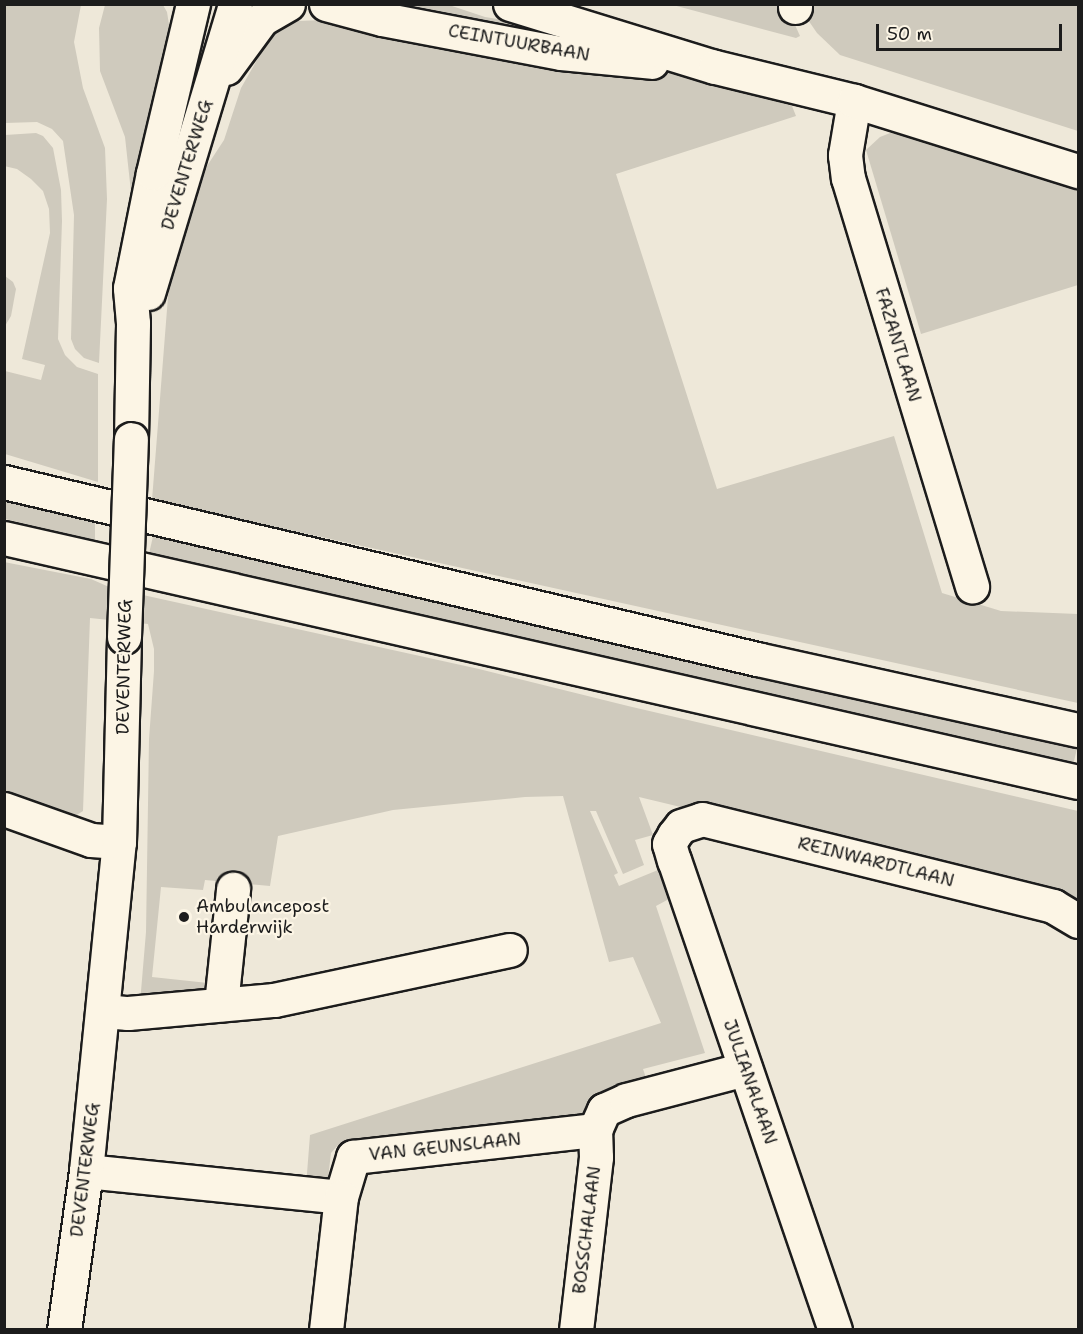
<!DOCTYPE html>
<style>
body{margin:0}
#map{position:relative;width:1083px;height:1334px;overflow:hidden;background:#eee8d9;font-family:"Shantell Sans",sans-serif}
div>[style]{position:absolute}
.green>*{inset:0;background:#cfcabd;transform-origin:0 0}
.roads{filter:drop-shadow(2px 0 #1c1c1c) drop-shadow(-2px 0 #1c1c1c) drop-shadow(0 2px #1c1c1c) drop-shadow(0 -2px #1c1c1c)}
.minor>*{height:33px;margin:-16.5px;padding:0 16.5px;transform-origin:16.5px;border-radius:16.5px;background:#fcf5e5}
.major>*{height:33px;margin:-16.5px;padding:0 16.5px;transform-origin:16.5px;border-radius:16.5px;background:#fcf5e5}
.highway>*{height:33px;margin:-16.5px;padding:0 16.5px;transform-origin:16.5px;border-radius:16.5px;background:#fcf5e5}
.bridges{filter:drop-shadow(2px 0 #1c1c1c) drop-shadow(-2px 0 #1c1c1c) drop-shadow(0 2px #1c1c1c) drop-shadow(0 -2px #1c1c1c)}
.major-bridge>*{height:33px;margin:-16.5px;padding:0 16.5px;transform-origin:16.5px;border-radius:16.5px;background:#fcf5e5}
.dots>*{width:16px;height:16px;translate:-50% -50%;box-sizing:border-box;border:3px solid #fcf5e5;border-radius:50%}
span{translate:-50% -50%;white-space:nowrap;text-align:center;line-height:1.15;-webkit-text-stroke:4.5px #fcf5e5;paint-order:stroke}
.street-label{font-size:18px;color:#1c1c1c}
.poi-label{font-size:18px;color:#1c1c1c}
.left{translate:0 -50%;text-align:left}
.frame{position:absolute;inset:0;border:6px solid #1c1c1c;pointer-events:none}
.scale{position:absolute;left:876px;top:24px;width:186px;height:27px;box-sizing:border-box;border:3px solid #1c1c1c;border-top:0;padding-left:8px;font-size:18px;line-height:21px;white-space:nowrap;color:#1c1c1c;-webkit-text-stroke:4px #fcf5e5;paint-order:stroke}
</style>
<div id="map">
<div class="green">
<i style="clip-path:polygon(5px 4px,81px 5px,74px 42px,83px 88px,105px 148px,107px 199px,99px 363px,84px 358px,75px 349px,71px 339px,74px 215px,63px 141px,52px 129px,37px 122px,5px 123px)"></i>
<i style="clip-path:polygon(105px 5px,163px 5px,167px 12px,171px 37px,135px 229px,125px 137px,100px 71px,99px 28px)"></i>
<i style="clip-path:polygon(353px 5px,449px 5px,485px 17px,570px 31px,566px 46px)"></i>
<i style="clip-path:polygon(673px 5px,786px 5px,800px 36px,796px 38px)"></i>
<i style="clip-path:polygon(802px 5px,1078px 5px,1078px 131px,840px 55px,817px 33px,806px 17px)"></i>
<i style="clip-path:polygon(349px 19px,687px 75px,792px 106px,796px 116px,616px 174px,717px 489px,894px 436px,942px 593px,1001px 611px,1078px 614px,1078px 703px,152px 500px,169px 284px,175px 251px,205px 169px,224px 140px,241px 88px,274px 30px,298px 21px)"></i>
<i style="clip-path:polygon(36px 133px,43px 136px,53px 148px,61px 190px,62px 221px,58px 339px,65px 355px,77px 367px,98px 374px,98px 482px,5px 454px,5px 371px,41px 380px,45px 365px,22px 359px,50px 233px,49px 209px,43px 191px,31px 179px,17px 169px,4px 166px,5px 135px)"></i>
<i style="clip-path:polygon(890px 133px,904px 135px,1078px 187px,1078px 285px,921px 334px,866px 150px,880px 137px)"></i>
<i style="clip-path:polygon(5px 276px,13px 282px,16px 289px,11px 316px,5px 326px)"></i>
<i style="clip-path:polygon(5px 498px,95px 518px,95px 540px,5px 519px)"></i>
<i style="left:154px;top:532px;width:948px;height:24px;rotate:13deg"></i>
<i style="clip-path:polygon(4px 562px,91px 579px,109px 587px,134px 593px,479px 669px,628px 706px,1078px 811px,1078px 908px,939px 869px,639px 797px,653px 835px,635px 840px,644px 865px,623px 874px,596px 811px,590px 811px,618px 873px,614px 875px,619px 886px,658px 870px,669px 899px,656px 906px,705px 1053px,643px 1069px,649px 1087px,577px 1124px,349px 1142px,338px 1145px,331px 1153px,327px 1187px,306px 1186px,310px 1135px,661px 1023px,633px 957px,609px 962px,563px 796px,525px 797px,393px 810px,278px 836px,270px 886px,205px 880px,203px 890px,161px 887px,152px 977px,208px 983px,196px 998px,140px 1003px,146px 932px,149px 739px,154px 671px,154px 649px,148px 624px,90px 618px,83px 811px,64px 823px,5px 799px)"></i>
</div>
<div class="roads">
<div class="minor">
<i style="left:795px;top:4px;width:3px;rotate:90deg"></i>
<i style="left:854px;top:101px;width:55px;rotate:99.5deg"></i>
<i style="left:845px;top:155px;width:23px;rotate:83deg"></i>
<i style="left:848px;top:178px;width:427px;rotate:73.1deg"></i>
<i style="left:4px;top:809px;width:92px;rotate:19.6deg"></i>
<i style="left:91px;top:840px;width:28px;rotate:4deg"></i>
<i style="left:221px;top:1004px;width:116px;rotate:-84deg"></i>
<i style="left:104px;top:1011px;width:24px;rotate:5deg"></i>
<i style="left:128px;top:1013px;width:147px;rotate:-5.1deg"></i>
<i style="left:274px;top:1000px;width:241px;rotate:-12deg"></i>
<i style="left:86px;top:1171px;width:256px;rotate:5.8deg"></i>
<i style="left:341px;top:1197px;width:42px;rotate:-73.3deg"></i>
<i style="left:353px;top:1157px;width:244px;rotate:-6.4deg"></i>
<i style="left:595px;top:1130px;width:22px;rotate:-66deg"></i>
<i style="left:604px;top:1110px;width:24px;rotate:-24deg"></i>
<i style="left:626px;top:1100px;width:123px;rotate:-14.6deg"></i>
<i style="left:326px;top:1330px;width:134px;rotate:-83.6deg"></i>
<i style="left:576px;top:1330px;width:174px;rotate:-83.4deg"></i>
<i style="left:596px;top:1157px;width:27px;rotate:-92deg"></i>
<i style="left:835px;top:1330px;width:496px;rotate:-108.9deg"></i>
<i style="left:674px;top:861px;width:18px;rotate:-106deg"></i>
<i style="left:669px;top:844px;width:10px;rotate:-61deg"></i>
<i style="left:674px;top:835px;width:11px;rotate:-52deg"></i>
<i style="left:681px;top:826px;width:22px;rotate:-18deg"></i>
<i style="left:702px;top:819px;width:362px;rotate:13.9deg"></i>
<i style="left:1053px;top:906px;width:29px;rotate:31deg"></i>
</div>
<div class="major">
<i style="left:326px;top:4px;width:58px;rotate:15deg"></i>
<i style="left:382px;top:19px;width:182px;rotate:10.8deg"></i>
<i style="left:561px;top:53px;width:91px;rotate:5.6deg"></i>
<i style="left:510px;top:4px;width:214px;rotate:17.1deg"></i>
<i style="left:715px;top:67px;width:143px;rotate:13.7deg"></i>
<i style="left:854px;top:101px;width:235px;rotate:17.4deg"></i>
<i style="left:226px;top:68px;width:61px;rotate:-53.7deg"></i>
<i style="left:262px;top:19px;width:30px;rotate:-30deg"></i>
<i style="left:148px;top:293px;width:302px;rotate:-73.2deg"></i>
<i style="left:131px;top:439px;width:116px;rotate:-89deg"></i>
<i style="left:133px;top:323px;width:35px;rotate:-95deg"></i>
<i style="left:130px;top:288px;width:117px;rotate:-78.7deg"></i>
<i style="left:153px;top:173px;width:174px;rotate:-76.7deg"></i>
<i style="left:64px;top:1330px;width:161px;rotate:-82.1deg"></i>
<i style="left:86px;top:1171px;width:331px;rotate:-84.3deg"></i>
<i style="left:119px;top:842px;width:205px;rotate:-88.6deg"></i>
</div>
<div class="highway">
<i style="left:4px;top:482px;width:774px;rotate:13.23deg"></i>
<i style="left:757px;top:659px;width:329px;rotate:12.5deg"></i>
<i style="left:4px;top:538px;width:1101px;rotate:12.8deg"></i>
</div>
</div>
<div class="bridges">
<div class="major-bridge">
<i style="left:124px;top:637px;width:198px;rotate:-88deg"></i>
</div>
</div>
<div class="dots">
<i style="left:184px;top:917px;background:#1c1c1c"></i>
</div>
<div class="street-label">
<span style="left:519px;top:43px;rotate:10deg">CEINTUURBAAN</span>
<span style="left:187px;top:165px;rotate:-73deg">DEVENTERWEG</span>
<span style="left:898px;top:345px;rotate:73deg">FAZANTLAAN</span>
<span style="left:124px;top:667px;rotate:-89deg">DEVENTERWEG</span>
<span style="left:876px;top:862px;rotate:14deg">REINWARDTLAAN</span>
<span style="left:750px;top:1082px;rotate:71deg">JULIANALAAN</span>
<span style="left:445px;top:1147px;rotate:-6deg">VAN GEUNSLAAN</span>
<span style="left:85px;top:1170px;rotate:-83deg">DEVENTERWEG</span>
<span style="left:587px;top:1230px;rotate:-83deg">BOSSCHALAAN</span>
</div>
<div class="poi-label">
<span class="left" style="left:196px;top:917px">Ambulancepost<br>Harderwijk</span>
</div>
<div class="frame"></div>
<div class="scale">50 m</div>
</div>
